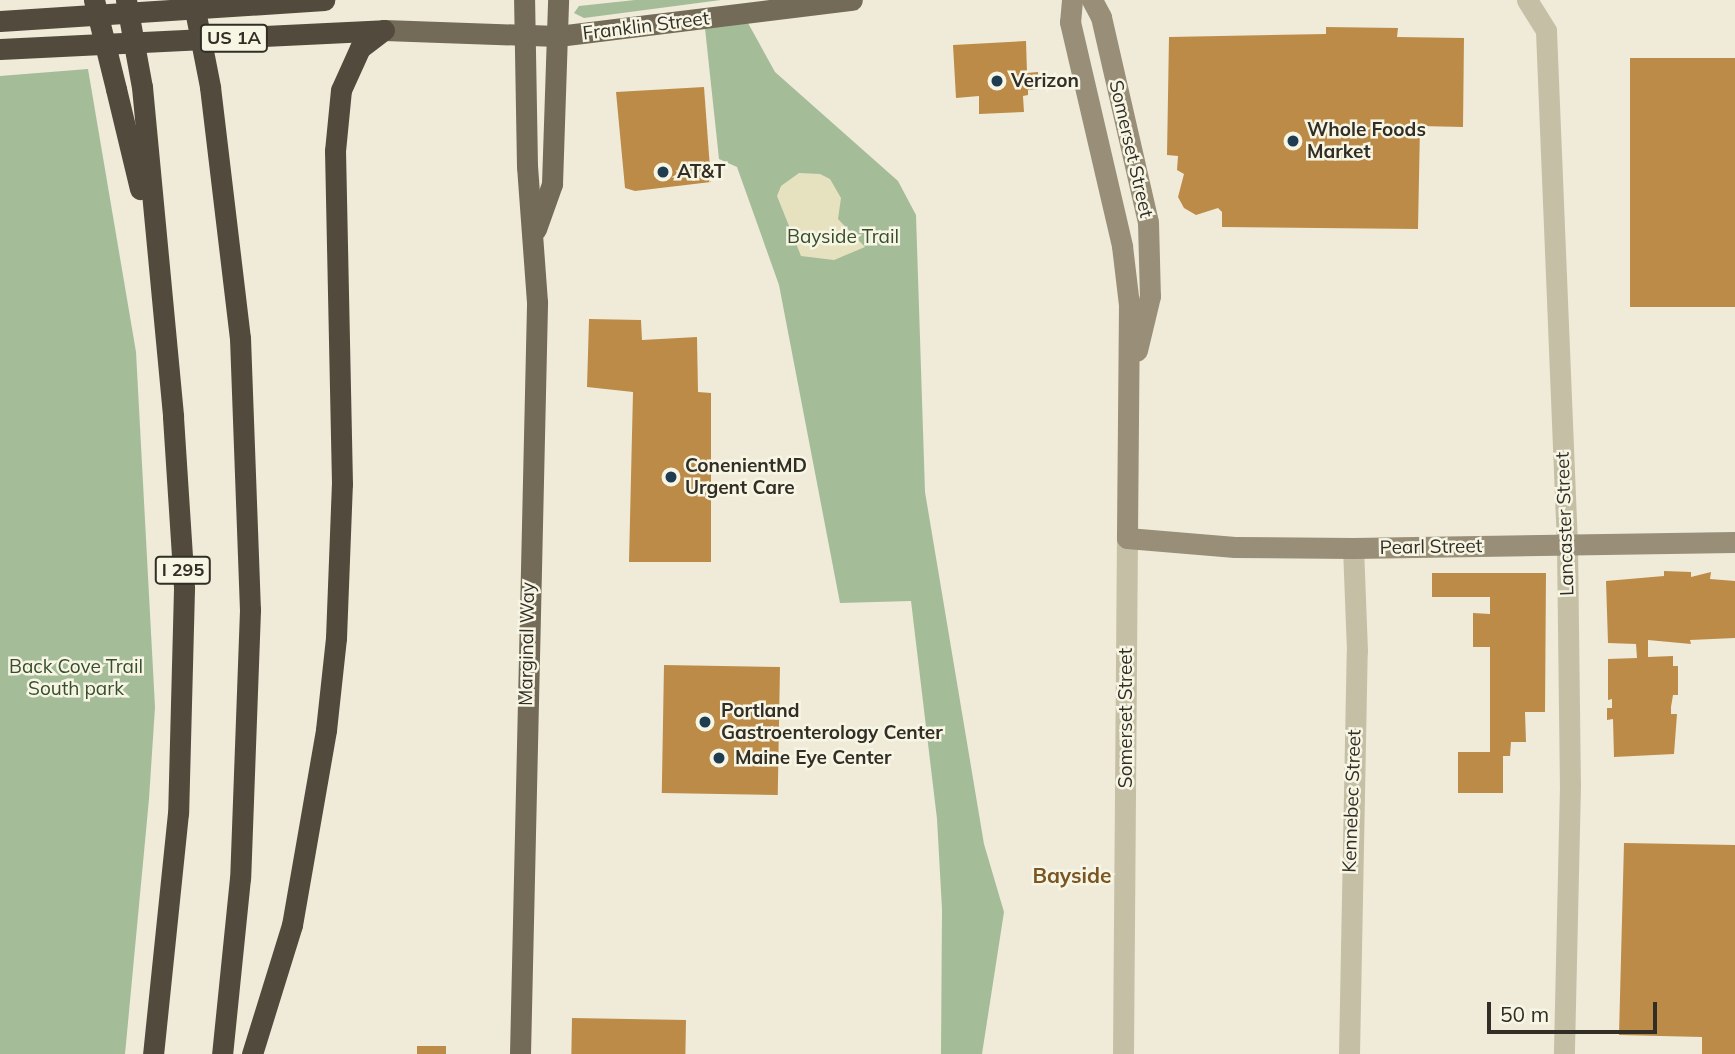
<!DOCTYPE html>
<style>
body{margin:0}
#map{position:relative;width:1735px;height:1054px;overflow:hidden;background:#efebd8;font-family:Mulish,sans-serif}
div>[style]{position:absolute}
.green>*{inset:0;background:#a5bc99}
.plaza>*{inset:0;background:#e6e2c0}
.building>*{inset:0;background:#bd8b48;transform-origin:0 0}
.street>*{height:21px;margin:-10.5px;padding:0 10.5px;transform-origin:10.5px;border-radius:10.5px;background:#c5bfa5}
.secondary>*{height:21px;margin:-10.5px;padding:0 10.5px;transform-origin:10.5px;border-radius:10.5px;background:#998e77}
.primary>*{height:21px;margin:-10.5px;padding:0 10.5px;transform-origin:10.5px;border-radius:10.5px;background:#736a58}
.highway>*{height:21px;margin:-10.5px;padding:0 10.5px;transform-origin:10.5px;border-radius:10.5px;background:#524b3d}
.highway-bridge>*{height:21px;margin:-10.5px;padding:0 10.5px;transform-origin:10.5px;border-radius:10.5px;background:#524b3d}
.dots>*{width:19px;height:19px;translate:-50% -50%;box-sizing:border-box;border:4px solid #f7f5e4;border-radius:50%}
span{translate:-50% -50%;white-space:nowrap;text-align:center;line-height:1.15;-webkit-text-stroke:5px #f7f5e4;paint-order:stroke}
.shield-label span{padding:2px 5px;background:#f7f5e4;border:2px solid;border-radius:5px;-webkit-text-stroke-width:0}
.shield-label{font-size:18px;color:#322e26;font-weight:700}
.street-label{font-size:19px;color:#322e26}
.poi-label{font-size:19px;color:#322e26;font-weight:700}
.left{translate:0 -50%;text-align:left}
.park-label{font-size:19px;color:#364e2b}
.neighbourhood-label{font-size:21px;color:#7b5625;font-weight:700}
.scale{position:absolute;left:1487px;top:1002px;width:170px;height:32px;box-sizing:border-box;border:4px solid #322e26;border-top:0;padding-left:9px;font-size:21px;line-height:24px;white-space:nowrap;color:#322e26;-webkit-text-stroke:5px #f7f5e4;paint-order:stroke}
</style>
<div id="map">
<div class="green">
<i style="clip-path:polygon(635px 0,721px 0,584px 18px,574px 13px,579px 6px)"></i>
<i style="clip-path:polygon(743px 14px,775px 72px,898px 181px,916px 215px,925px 492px,984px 844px,1004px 912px,982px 1054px,941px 1054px,942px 909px,937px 819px,911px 601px,840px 603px,779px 285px,737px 167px,719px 159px,704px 19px)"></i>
<i style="clip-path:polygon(88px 69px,136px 352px,155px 707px,149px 799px,125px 1054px,0 1054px,0 76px)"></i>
</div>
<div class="plaza">
<i style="clip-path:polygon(799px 173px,820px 174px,830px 179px,841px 198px,838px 219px,865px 247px,834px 260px,801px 256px,777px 196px,781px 186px)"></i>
</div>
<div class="building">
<i style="clip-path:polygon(1326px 27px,1398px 28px,1397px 37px,1464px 38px,1463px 127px,1420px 126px,1418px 229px,1222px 227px,1222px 212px,1218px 208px,1196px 215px,1184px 208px,1178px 197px,1184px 174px,1177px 170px,1178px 156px,1167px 155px,1169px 37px,1326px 34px)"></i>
<i style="clip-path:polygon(1026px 41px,1027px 73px,1038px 72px,1039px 89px,1028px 90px,1028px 95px,1023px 96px,1024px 112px,979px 114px,979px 96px,956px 98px,953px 45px)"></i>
<i style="left:1630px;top:58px;width:105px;height:249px"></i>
<i style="clip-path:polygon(704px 87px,711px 182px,635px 191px,625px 188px,616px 92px)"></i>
<i style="clip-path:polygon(589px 319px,641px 320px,642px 340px,697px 337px,698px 392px,711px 393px,711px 562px,629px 562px,633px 392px,587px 387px)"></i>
<i style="clip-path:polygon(1664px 571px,1691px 572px,1691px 577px,1711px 572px,1710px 579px,1735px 581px,1735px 638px,1690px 640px,1691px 644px,1648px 640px,1648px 657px,1673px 656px,1673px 666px,1678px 666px,1678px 695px,1673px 695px,1671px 707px,1671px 714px,1677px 714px,1674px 754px,1614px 757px,1613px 719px,1607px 720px,1607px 708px,1612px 708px,1612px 699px,1608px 700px,1608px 659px,1637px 658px,1636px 644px,1608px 643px,1606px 581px,1664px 576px)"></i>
<i style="clip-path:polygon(1432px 573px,1546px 573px,1545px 712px,1525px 712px,1526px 742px,1511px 742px,1510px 756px,1503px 756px,1503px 793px,1458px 793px,1458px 752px,1490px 752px,1490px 647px,1473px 647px,1473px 613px,1490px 614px,1490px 597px,1432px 597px)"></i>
<i style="left:664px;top:665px;width:116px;height:128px;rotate:1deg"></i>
<i style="clip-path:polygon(1624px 843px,1735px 845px,1735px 1054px,1702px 1054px,1702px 1037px,1619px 1035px)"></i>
<i style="left:572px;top:1018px;width:114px;height:36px;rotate:1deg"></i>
<i style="left:446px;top:1046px;width:8px;height:29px;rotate:90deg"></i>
</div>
<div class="street">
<i style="left:1527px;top:0;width:36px;rotate:58deg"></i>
<i style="left:1546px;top:31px;width:514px;rotate:87.66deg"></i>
<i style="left:1567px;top:545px;width:240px;rotate:89.3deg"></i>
<i style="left:1570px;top:785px;width:269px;rotate:91.3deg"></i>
<i style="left:1123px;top:1054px;width:516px;rotate:-89.56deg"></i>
<i style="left:1349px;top:1054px;width:403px;rotate:-88.9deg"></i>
<i style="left:1357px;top:651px;width:103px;rotate:-92.2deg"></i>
</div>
<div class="secondary">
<i style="left:1072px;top:0;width:22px;rotate:95deg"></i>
<i style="left:1070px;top:22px;width:230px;rotate:76.9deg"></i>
<i style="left:1122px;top:246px;width:59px;rotate:83.2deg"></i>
<i style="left:1129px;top:305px;width:233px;rotate:90.5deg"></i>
<i style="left:1127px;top:538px;width:108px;rotate:4.8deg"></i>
<i style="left:1235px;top:547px;width:118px;rotate:0.5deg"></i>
<i style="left:1353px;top:548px;width:382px;rotate:-0.9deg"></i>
<i style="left:1092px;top:0;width:19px;rotate:62deg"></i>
<i style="left:1101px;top:17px;width:210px;rotate:77.1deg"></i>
<i style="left:1148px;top:222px;width:74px;rotate:88.5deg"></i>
<i style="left:1150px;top:296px;width:56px;rotate:103.5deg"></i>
</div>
<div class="primary">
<i style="left:384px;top:30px;width:174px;rotate:2deg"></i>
<i style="left:558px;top:36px;width:296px;rotate:-7deg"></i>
<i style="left:536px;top:229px;width:48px;rotate:-70.4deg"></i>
<i style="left:552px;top:184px;width:184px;rotate:-88.1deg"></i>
<i style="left:520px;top:1054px;width:752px;rotate:-88.7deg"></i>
<i style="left:537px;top:302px;width:136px;rotate:-94.2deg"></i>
<i style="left:527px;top:166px;width:166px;rotate:-91deg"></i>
</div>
<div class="highway">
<i style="left:0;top:21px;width:325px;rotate:-3.7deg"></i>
<i style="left:0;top:49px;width:384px;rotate:-2.8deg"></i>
<i style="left:142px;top:87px;width:331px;rotate:84.6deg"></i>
<i style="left:173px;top:417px;width:172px;rotate:86.3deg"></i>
<i style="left:184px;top:589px;width:224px;rotate:91.5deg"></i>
<i style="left:178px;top:813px;width:242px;rotate:95.9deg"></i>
<i style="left:210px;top:87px;width:253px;rotate:83.2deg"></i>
<i style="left:240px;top:338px;width:272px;rotate:87.9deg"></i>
<i style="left:250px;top:610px;width:268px;rotate:92.1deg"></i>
<i style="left:240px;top:878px;width:177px;rotate:95.8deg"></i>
<i style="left:116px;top:89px;width:103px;rotate:76.5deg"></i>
<i style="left:252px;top:1054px;width:135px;rotate:-72.8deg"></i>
<i style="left:292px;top:925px;width:198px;rotate:-80.1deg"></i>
<i style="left:326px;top:730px;width:93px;rotate:-83.8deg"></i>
<i style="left:336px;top:638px;width:154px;rotate:-87.8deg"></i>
<i style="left:342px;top:484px;width:333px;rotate:-91.2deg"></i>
<i style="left:335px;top:151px;width:61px;rotate:-84.4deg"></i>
<i style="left:341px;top:90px;width:46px;rotate:-65.7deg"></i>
<i style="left:360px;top:48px;width:30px;rotate:-37deg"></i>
</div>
<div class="highway-bridge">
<i style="left:94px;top:0;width:92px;rotate:76.1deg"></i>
<i style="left:126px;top:0;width:88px;rotate:79.6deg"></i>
<i style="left:193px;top:0;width:89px;rotate:78.9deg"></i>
</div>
<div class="dots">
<i style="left:997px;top:81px;background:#1f3c50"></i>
<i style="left:1293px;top:141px;background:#1f3c50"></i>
<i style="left:663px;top:172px;background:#1f3c50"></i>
<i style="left:671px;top:477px;background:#1f3c50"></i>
<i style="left:705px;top:722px;background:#1f3c50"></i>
<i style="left:719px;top:758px;background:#1f3c50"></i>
</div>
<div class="shield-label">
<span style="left:234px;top:38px">US 1A</span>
<span style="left:183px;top:570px">I 295</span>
</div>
<div class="street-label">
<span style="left:646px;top:26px;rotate:-7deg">Franklin Street</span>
<span style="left:1131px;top:149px;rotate:77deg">Somerset Street</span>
<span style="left:1565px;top:524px;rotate:-92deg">Lancaster Street</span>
<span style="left:1431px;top:547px;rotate:-1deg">Pearl Street</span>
<span style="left:527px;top:644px;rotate:-89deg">Marginal Way</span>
<span style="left:1126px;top:718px;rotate:-90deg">Somerset Street</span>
<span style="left:1352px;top:801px;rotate:-88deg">Kennebec Street</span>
</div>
<div class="poi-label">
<span class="left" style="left:1011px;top:81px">Verizon</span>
<span class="left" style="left:1307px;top:141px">Whole Foods<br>Market</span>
<span class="left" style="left:677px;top:172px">AT&amp;T</span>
<span class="left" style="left:685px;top:477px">ConenientMD<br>Urgent Care</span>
<span class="left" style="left:721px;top:722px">Portland<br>Gastroenterology Center</span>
<span class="left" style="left:735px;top:758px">Maine Eye Center</span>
</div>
<div class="park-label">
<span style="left:843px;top:237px">Bayside Trail</span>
<span style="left:76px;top:678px">Back Cove Trail<br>South park</span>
</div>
<div class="neighbourhood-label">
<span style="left:1072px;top:875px">Bayside</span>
</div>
<div class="scale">50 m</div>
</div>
